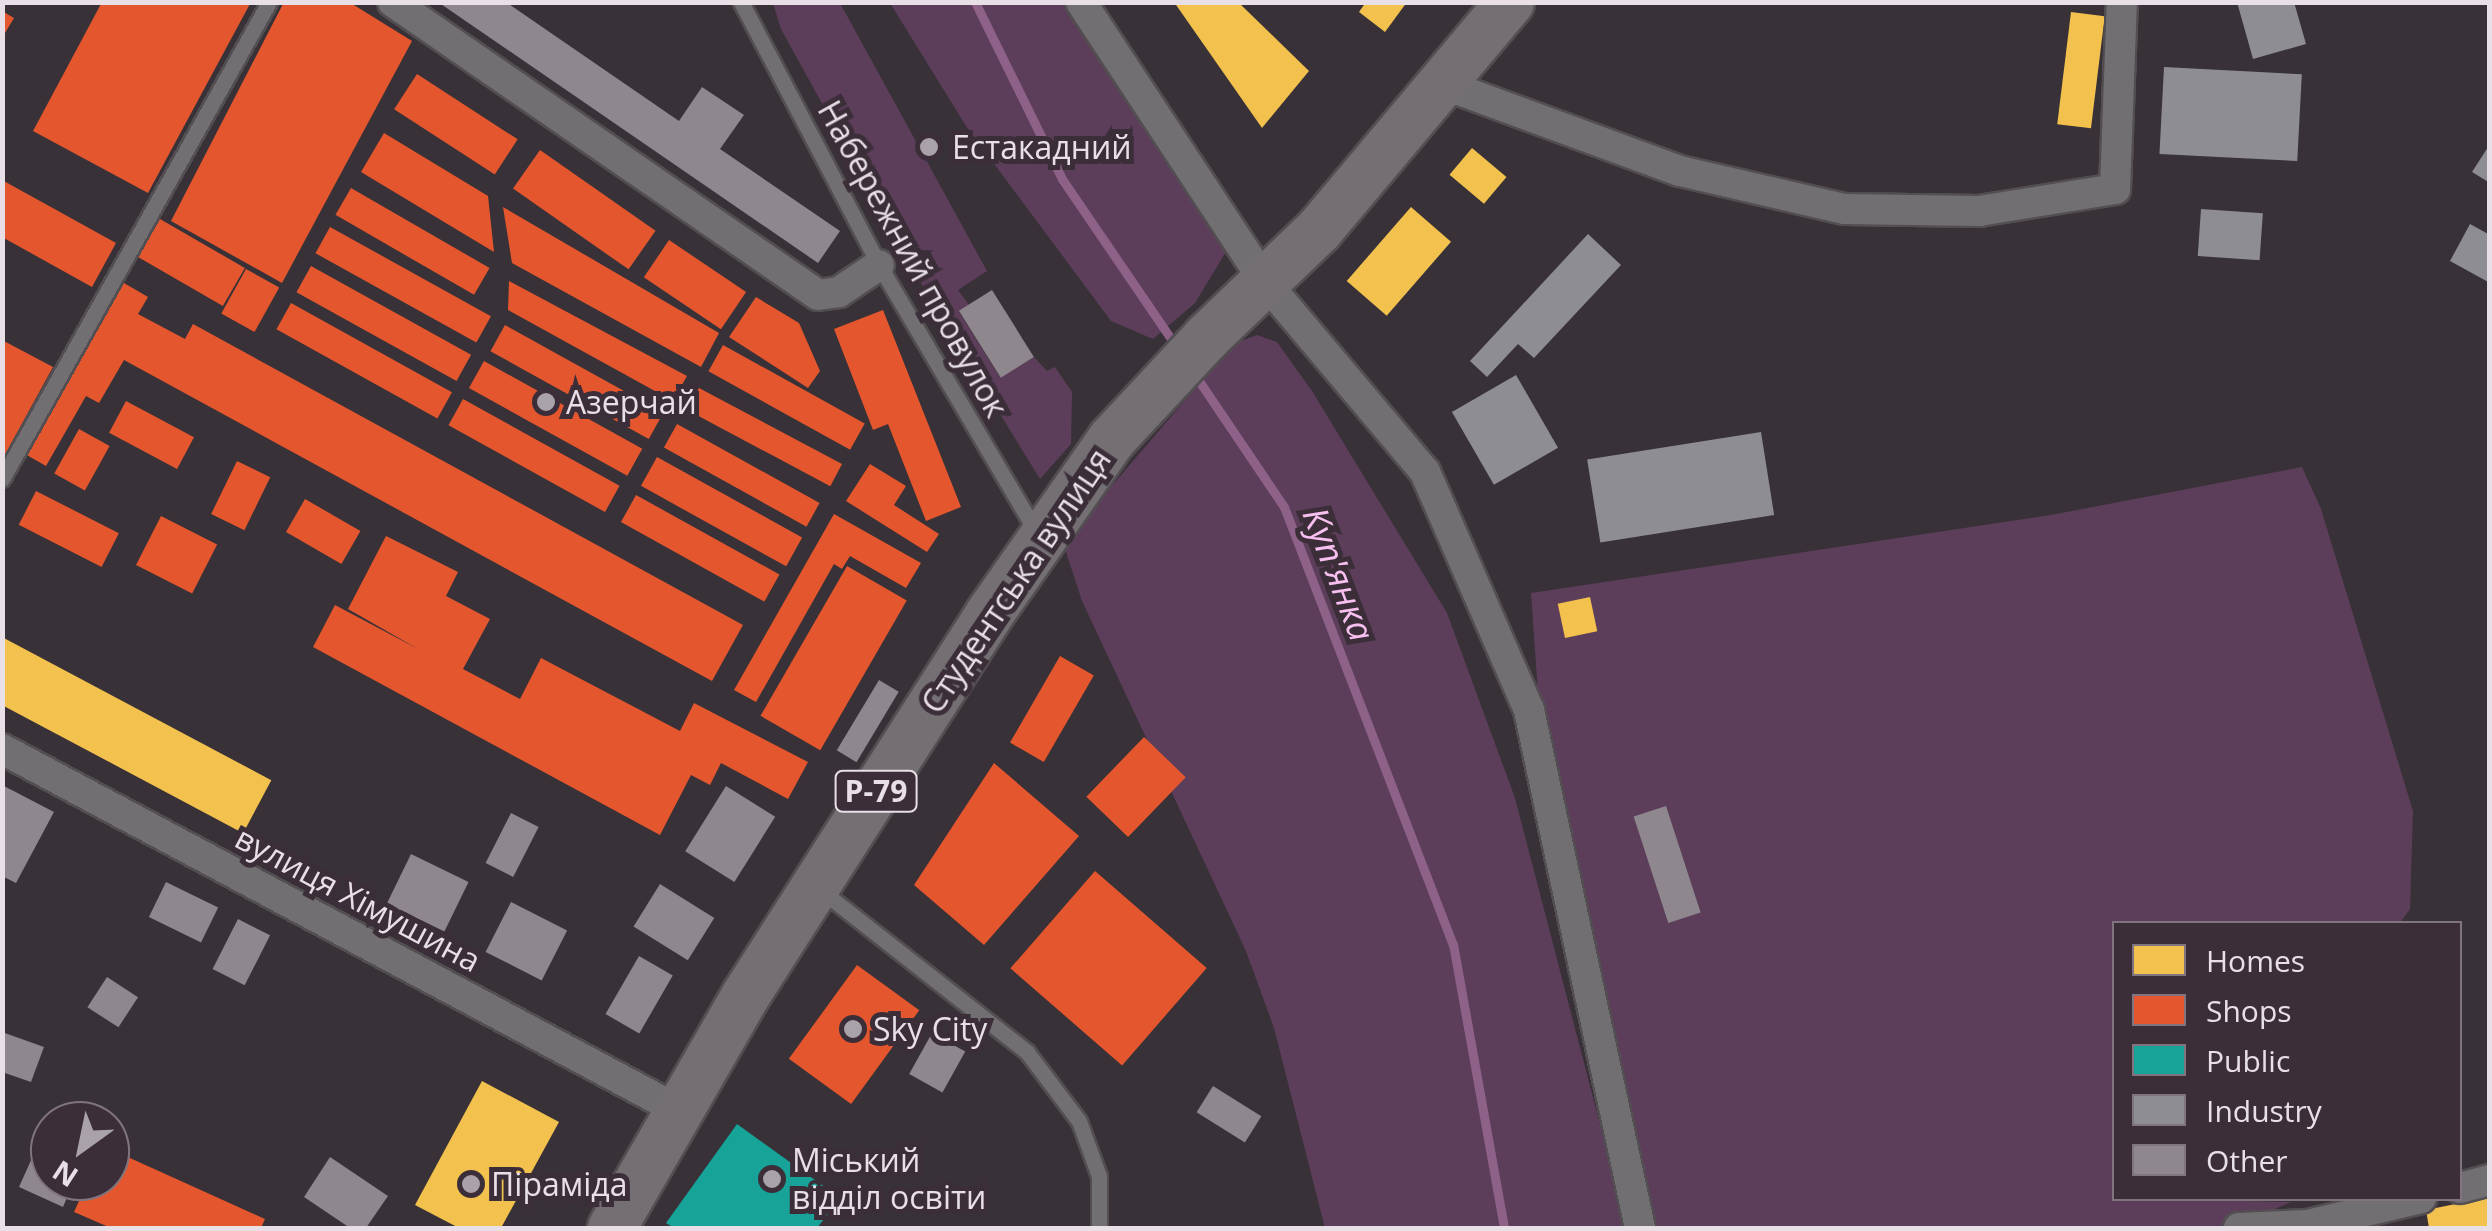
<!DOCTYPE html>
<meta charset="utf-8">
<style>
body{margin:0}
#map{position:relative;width:2492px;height:1231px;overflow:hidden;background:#383137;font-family:"Open Sans",sans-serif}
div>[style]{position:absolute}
.green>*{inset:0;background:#5d3e5a}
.homes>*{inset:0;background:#f2c14e;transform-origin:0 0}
.shops>*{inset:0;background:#e4572e;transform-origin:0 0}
.public>*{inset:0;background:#17a398}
.industry>*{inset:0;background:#8d8d92;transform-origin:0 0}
.stream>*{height:9px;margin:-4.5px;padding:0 4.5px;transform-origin:4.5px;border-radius:4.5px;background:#8e6288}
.building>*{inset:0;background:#8e878d;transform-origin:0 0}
.roads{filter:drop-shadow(2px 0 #534e52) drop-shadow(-2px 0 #534e52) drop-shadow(0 2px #534e52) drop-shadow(0 -2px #534e52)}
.lane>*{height:15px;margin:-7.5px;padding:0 7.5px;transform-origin:7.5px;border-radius:7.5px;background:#726f72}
.street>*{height:30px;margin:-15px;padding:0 15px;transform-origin:15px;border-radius:15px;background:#726f72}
.primary>*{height:48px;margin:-24px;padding:0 24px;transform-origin:24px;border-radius:24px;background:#746f73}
.dots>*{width:28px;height:28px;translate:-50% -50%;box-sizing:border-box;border:5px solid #3b2e39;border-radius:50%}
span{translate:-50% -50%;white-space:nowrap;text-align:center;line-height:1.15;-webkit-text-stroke:10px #3b2e39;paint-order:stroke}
.shield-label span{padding:2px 8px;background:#3b2e39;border:2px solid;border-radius:8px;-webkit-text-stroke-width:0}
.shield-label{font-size:30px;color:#e8dfe7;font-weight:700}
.poi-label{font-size:32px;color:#e8dfe7}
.left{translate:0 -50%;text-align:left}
.street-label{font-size:32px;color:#e8dfe7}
.water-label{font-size:35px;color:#f8c0f0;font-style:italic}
.frame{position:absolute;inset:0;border:5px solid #e8dfe7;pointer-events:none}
.legend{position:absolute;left:2112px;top:921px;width:350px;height:280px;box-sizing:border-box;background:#3b2e39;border:2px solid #80757f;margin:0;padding:12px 18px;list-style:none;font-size:30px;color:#e8dfe7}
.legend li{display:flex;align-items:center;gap:20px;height:50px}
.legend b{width:50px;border:2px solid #80757f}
.north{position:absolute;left:30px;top:1101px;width:100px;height:100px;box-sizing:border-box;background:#3b2e39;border:2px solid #80757f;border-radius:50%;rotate:213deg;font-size:28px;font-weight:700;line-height:40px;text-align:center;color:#e8dfe7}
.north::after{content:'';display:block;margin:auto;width:35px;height:45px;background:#aaa2a9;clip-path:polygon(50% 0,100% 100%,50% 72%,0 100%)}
</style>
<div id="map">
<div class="green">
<i style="clip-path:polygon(773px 3px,840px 3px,987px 271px,958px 290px,969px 305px,959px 312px,1000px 377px,1034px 357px,1047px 371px,1055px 367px,1072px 392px,1071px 444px,1040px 479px,933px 305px,781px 29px)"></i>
<i style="clip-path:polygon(890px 3px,1082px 3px,1235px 237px,1195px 303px,1153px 339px,1111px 321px,966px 126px)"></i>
<i style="clip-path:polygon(1257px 335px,1277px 342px,1312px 391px,1447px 613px,1515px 798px,1627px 1228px,1325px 1228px,1274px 1028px,1246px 951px,1082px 601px,1063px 543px,1233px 344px)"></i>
<i style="clip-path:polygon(2302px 467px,2321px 509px,2413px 811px,2410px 909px,2400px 923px,2114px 924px,2114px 1198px,2291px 1202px,2231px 1228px,1638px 1228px,1538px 693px,1531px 593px,2051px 515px)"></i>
</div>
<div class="homes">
<i style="clip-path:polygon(1174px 2px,1238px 2px,1309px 71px,1262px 128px)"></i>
<i style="clip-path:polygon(1366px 2px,1407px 2px,1385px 32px,1359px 12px)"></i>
<i style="left:2071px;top:12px;width:34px;height:113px;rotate:7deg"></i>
<i style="left:1472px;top:148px;width:45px;height:35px;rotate:40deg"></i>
<i style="left:1411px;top:207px;width:53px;height:98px;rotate:41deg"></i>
<i style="left:1590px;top:597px;width:35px;height:33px;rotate:78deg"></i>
<i style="left:2px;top:637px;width:305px;height:60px;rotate:28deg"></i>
<i style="clip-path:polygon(482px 1081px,559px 1122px,501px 1228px,459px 1228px,415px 1205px)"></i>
<i style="clip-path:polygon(2490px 1197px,2490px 1228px,2429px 1228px,2426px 1210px)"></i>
</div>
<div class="shops">
<i style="clip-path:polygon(102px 2px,251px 2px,148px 193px,33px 131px)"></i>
<i style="clip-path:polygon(284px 2px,349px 2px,412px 41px,282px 283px,171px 221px)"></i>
<i style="clip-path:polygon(2px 11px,14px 18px,2px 38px)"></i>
<i style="left:417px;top:74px;width:120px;height:42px;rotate:33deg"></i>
<i style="clip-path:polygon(384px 133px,488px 196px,494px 252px,361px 172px)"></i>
<i style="left:540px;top:150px;width:141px;height:47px;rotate:35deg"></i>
<i style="clip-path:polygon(2px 180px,116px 243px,92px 287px,2px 237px)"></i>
<i style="left:351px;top:188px;width:160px;height:31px;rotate:30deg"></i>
<i style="clip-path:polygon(503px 207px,719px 333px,701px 367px,512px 263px)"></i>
<i style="left:160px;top:219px;width:98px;height:44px;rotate:30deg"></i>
<i style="left:330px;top:227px;width:184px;height:30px;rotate:29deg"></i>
<i style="left:669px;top:240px;width:93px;height:45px;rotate:34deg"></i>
<i style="left:311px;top:266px;width:183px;height:30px;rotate:29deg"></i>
<i style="left:246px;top:269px;width:38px;height:51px;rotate:29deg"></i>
<i style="clip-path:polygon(509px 281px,687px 376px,673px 401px,508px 310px)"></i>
<i style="clip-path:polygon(124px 283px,148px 297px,138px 314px,185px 339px,193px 324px,743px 625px,712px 681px,124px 360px,99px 403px,86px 396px,46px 466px,25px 454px)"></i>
<i style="clip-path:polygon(756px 297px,799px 323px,820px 371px,808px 388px,729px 337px)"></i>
<i style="left:291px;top:303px;width:184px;height:30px;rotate:29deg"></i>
<i style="clip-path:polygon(883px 310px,961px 507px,926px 521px,888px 424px,873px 430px,834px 329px)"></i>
<i style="left:505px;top:325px;width:181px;height:30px;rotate:29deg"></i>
<i style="clip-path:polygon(2px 340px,53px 367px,2px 460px)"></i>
<i style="left:723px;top:345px;width:162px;height:30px;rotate:29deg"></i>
<i style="left:484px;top:361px;width:181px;height:31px;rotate:29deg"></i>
<i style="left:699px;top:388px;width:162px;height:25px;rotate:28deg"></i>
<i style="left:463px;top:399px;width:179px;height:30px;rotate:29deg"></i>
<i style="left:126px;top:401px;width:77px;height:36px;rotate:28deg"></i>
<i style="left:677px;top:424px;width:163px;height:27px;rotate:29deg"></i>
<i style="left:79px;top:429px;width:35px;height:51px;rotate:29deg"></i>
<i style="left:657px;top:457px;width:166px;height:33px;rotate:29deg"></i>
<i style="left:237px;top:461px;width:37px;height:59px;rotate:26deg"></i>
<i style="clip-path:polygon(870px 464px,906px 486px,894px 505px,939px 534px,927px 552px,846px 501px)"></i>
<i style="left:36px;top:491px;width:93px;height:38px;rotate:27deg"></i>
<i style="left:636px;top:495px;width:164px;height:31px;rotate:29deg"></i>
<i style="left:305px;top:499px;width:64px;height:38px;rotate:30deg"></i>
<i style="clip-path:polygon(834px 514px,921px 563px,906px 588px,850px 556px,842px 569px,834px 564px,756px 702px,734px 690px)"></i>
<i style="left:161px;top:516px;width:63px;height:55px;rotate:27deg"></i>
<i style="clip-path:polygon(386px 536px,458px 572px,446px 596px,490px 619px,463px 669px,520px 699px,541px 658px,680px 731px,694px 703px,808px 762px,788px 799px,721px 763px,710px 785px,691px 775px,660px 835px,313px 647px,335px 605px,418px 649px,348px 609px)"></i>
<i style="left:847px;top:566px;width:69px;height:173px;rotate:30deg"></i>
<i style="left:1060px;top:656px;width:39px;height:100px;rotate:30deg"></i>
<i style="left:1144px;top:737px;width:58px;height:83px;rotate:44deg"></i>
<i style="clip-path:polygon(994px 763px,1079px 836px,984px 945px,914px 885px)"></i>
<i style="left:1095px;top:871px;width:148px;height:129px;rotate:41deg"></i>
<i style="left:857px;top:965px;width:77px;height:116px;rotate:36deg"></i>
<i style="clip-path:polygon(110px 1149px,265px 1219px,261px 1228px,111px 1228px,74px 1212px,88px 1181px,110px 1181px)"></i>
</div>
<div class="public">
<i style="clip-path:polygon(737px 1124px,840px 1198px,817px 1228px,674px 1228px,666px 1223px)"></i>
</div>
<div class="industry">
<i style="clip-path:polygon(2237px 2px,2294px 2px,2306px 44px,2253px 59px)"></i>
<i style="left:2164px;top:67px;width:138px;height:87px;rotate:3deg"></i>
<i style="clip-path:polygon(2490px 144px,2490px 183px,2472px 172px)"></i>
<i style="left:2201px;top:209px;width:62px;height:47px;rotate:4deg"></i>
<i style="clip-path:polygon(2470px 224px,2490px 235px,2490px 283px,2450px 261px)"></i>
<i style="clip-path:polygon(1588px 234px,1621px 265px,1534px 358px,1518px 344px,1487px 377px,1470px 361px)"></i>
<i style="left:1516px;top:375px;width:84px;height:74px;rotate:60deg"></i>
<i style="left:1761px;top:432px;width:84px;height:176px;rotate:81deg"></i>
</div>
<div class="stream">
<i style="left:975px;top:2px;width:197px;rotate:63.8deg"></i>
<i style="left:1062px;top:179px;width:206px;rotate:55.7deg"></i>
<i style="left:1195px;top:375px;width:159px;rotate:56deg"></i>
<i style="left:1284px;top:507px;width:469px;rotate:68.9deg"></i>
<i style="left:1453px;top:944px;width:289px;rotate:79.8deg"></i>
</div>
<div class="building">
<i style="clip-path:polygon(438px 2px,506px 2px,679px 121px,702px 87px,744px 115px,720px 149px,840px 231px,818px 263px)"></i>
<i style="left:992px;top:290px;width:79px;height:39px;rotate:58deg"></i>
<i style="left:879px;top:680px;width:23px;height:82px;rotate:31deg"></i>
<i style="clip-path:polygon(2px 785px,54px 812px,16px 883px,2px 876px)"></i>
<i style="left:726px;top:786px;width:58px;height:77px;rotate:32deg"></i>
<i style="left:1666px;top:806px;width:112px;height:34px;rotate:72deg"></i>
<i style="left:511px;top:813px;width:31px;height:56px;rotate:27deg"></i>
<i style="left:411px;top:854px;width:64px;height:55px;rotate:26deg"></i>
<i style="left:166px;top:882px;width:58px;height:39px;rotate:26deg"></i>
<i style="left:660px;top:884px;width:64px;height:50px;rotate:32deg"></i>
<i style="left:511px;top:902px;width:63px;height:56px;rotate:27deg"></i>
<i style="left:238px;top:919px;width:36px;height:56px;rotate:27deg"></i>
<i style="left:639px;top:956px;width:39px;height:67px;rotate:30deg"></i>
<i style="left:107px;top:977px;width:37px;height:36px;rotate:33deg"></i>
<i style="clip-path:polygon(2px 1032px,44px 1047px,31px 1082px,2px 1072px)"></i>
<i style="left:932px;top:1033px;width:38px;height:47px;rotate:29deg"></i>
<i style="left:1213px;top:1086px;width:57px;height:31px;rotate:32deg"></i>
<i style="clip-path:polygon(45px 1129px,50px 1181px,74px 1181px,63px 1207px,19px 1187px)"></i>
<i style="clip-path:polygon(330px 1157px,388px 1196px,366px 1228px,350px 1228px,304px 1197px)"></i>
</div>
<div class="roads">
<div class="lane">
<i style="left:741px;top:2px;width:297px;rotate:62.3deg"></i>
<i style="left:879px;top:265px;width:310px;rotate:59.5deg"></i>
<i style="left:2px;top:479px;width:547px;rotate:-60.76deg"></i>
<i style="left:818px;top:888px;width:266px;rotate:38.1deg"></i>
<i style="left:1027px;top:1052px;width:86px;rotate:53deg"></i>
<i style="left:1079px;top:1121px;width:59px;rotate:70deg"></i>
<i style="left:1099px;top:1176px;width:52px;rotate:90deg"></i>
</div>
<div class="street">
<i style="left:393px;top:2px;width:516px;rotate:34.58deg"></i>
<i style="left:818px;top:295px;width:21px;rotate:-8deg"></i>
<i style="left:839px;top:292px;width:48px;rotate:-34deg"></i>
<i style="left:1081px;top:2px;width:335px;rotate:56.7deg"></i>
<i style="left:1265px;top:282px;width:248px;rotate:49.9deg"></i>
<i style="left:1425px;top:472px;width:260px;rotate:66.4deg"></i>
<i style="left:1529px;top:710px;width:530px;rotate:77.91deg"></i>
<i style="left:1443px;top:84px;width:252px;rotate:20.2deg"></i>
<i style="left:1680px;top:171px;width:169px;rotate:13deg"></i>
<i style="left:1845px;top:209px;width:134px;rotate:0.9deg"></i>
<i style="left:1979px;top:211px;width:138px;rotate:-9.2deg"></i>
<i style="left:2115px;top:189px;width:187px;rotate:-87.9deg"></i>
<i style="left:2px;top:749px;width:769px;rotate:28.1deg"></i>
<i style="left:2460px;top:1188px;width:31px;rotate:-15deg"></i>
<i style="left:2239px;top:1228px;width:68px;rotate:-2.5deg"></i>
<i style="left:2307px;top:1225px;width:117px;rotate:-13.3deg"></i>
</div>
<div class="primary">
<i style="left:612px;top:1228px;width:269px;rotate:-60.1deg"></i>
<i style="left:746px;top:995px;width:450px;rotate:-57.4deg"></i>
<i style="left:988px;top:616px;width:216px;rotate:-55deg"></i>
<i style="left:1112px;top:439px;width:139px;rotate:-47deg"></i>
<i style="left:1207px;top:337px;width:155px;rotate:-43.7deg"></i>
<i style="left:1319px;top:230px;width:297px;rotate:-50deg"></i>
</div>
</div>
<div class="dots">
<i style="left:929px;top:147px;background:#aaa2a9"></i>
<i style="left:546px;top:402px;background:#aaa2a9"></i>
<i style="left:853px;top:1029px;background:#aaa2a9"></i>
<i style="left:772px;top:1179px;background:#aaa2a9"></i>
<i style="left:471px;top:1184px;background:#aaa2a9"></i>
</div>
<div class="shield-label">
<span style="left:876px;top:791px">Р-79</span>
</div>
<div class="poi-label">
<span class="left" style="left:952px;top:147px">Естакадний</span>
<span class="left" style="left:566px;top:402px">Азерчай</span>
<span class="left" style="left:873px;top:1029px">Sky City</span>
<span class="left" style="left:792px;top:1179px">Міський<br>відділ освіти</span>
<span class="left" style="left:491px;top:1184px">Піраміда</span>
</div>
<div class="street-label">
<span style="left:913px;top:259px;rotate:61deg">Набережний провулок</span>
<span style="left:1016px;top:581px;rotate:-56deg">Студентська вулиця</span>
<span style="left:358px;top:899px;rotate:28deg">вулиця Хімушина</span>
</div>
<div class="water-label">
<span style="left:1339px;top:574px;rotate:69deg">Куп'янка</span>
</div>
<div class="frame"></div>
<ul class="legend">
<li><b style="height:28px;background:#f2c14e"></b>Homes</li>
<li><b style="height:28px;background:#e4572e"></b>Shops</li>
<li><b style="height:28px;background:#17a398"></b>Public</li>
<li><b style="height:28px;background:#8d8d92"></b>Industry</li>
<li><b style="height:28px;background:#8e878d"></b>Other</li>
</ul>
<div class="north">N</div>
</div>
